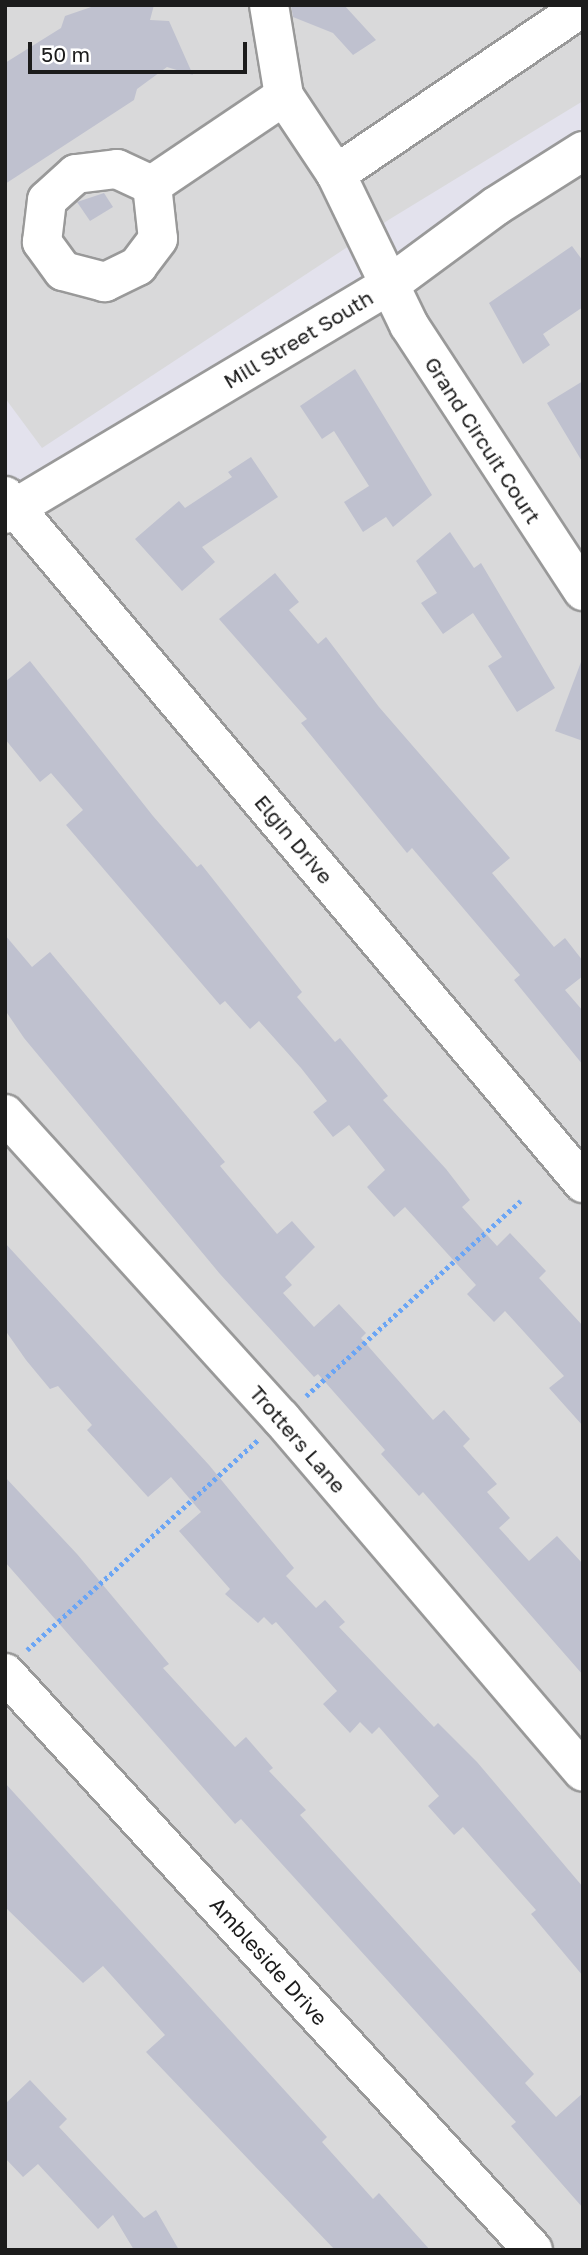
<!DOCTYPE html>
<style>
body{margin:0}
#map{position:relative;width:588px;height:2255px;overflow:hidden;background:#e3e2ed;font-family:"Golos Text",sans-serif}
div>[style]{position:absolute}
.residential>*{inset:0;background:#d9d9da}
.building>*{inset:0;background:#bfc1cf}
.path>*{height:4.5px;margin-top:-2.25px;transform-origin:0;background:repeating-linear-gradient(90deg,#6aa5f5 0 3.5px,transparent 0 7px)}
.roads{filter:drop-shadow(2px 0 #999) drop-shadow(-2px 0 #999) drop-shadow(0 2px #999) drop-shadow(0 -2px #999)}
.minor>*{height:38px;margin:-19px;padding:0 19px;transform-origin:19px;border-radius:19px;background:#fff}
span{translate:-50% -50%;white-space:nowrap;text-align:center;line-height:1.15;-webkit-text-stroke:6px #fff;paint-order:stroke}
.street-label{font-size:21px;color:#1c1c1c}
.frame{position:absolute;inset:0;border:7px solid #1c1c1c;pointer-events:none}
.scale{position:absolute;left:28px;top:42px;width:219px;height:32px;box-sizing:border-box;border:4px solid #1c1c1c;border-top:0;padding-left:9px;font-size:21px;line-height:24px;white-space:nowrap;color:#1c1c1c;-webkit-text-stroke:5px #fff;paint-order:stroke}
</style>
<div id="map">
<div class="residential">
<i style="clip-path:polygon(5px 5px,583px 5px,583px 101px,390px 219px,42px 448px,5px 398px)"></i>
<i style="clip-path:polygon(583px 151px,583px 2250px,5px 2250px,5px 514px)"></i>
</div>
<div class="building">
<i style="clip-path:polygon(97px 5px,154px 5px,150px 20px,169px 21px,193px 75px,167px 67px,137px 89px,134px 100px,5px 184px,5px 63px,61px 28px,65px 16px)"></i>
<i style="clip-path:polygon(291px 5px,344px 5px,376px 40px,353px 55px,333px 33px,293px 17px)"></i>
<i style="clip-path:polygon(104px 193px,113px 207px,90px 221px,77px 202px)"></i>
<i style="clip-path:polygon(572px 246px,583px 261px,583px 307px,543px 334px,550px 345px,523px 364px,489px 303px)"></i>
<i style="clip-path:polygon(355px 369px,432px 495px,393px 527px,386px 517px,363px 532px,344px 502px,369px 486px,334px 431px,322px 439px,300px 406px)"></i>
<i style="clip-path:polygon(583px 381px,583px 463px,547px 403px)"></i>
<i style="clip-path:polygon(251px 457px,278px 497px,202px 547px,215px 562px,182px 591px,135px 539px,179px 501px,185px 508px,232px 477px,228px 472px)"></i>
<i style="clip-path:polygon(450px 532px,474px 568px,481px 563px,555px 688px,517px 712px,488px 666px,502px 657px,473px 613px,443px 634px,421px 603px,437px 593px,416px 561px)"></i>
<i style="clip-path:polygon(275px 573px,299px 602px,289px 610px,318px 644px,326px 637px,379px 707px,510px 858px,492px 873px,554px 947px,565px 938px,583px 961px,583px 976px,565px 990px,583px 1011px,583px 1065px,514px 980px,520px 975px,412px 848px,407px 853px,301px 723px,307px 719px,219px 619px)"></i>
<i style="clip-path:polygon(30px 661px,153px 816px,197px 867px,201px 864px,302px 992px,297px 997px,335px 1042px,340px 1038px,388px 1096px,383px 1100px,446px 1169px,470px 1200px,462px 1207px,497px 1246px,510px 1233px,546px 1271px,539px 1278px,583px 1326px,583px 1426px,549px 1388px,564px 1376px,505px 1311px,494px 1322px,467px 1294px,476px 1285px,405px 1207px,394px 1217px,367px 1187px,385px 1170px,349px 1125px,333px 1137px,313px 1112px,327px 1101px,301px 1068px,259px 1021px,250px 1029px,225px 1001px,220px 1005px,66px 825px,83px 810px,51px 773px,40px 782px,5px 739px,5px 682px)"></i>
<i style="clip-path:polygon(581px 662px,583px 663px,583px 741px,555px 731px)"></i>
<i style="clip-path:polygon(5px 935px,32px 967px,50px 952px,225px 1162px,220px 1166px,277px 1234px,292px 1221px,315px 1247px,285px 1277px,292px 1285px,283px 1293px,314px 1327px,339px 1304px,366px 1333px,361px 1338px,433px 1420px,444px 1410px,470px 1439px,463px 1446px,497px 1484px,487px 1492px,510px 1518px,499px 1528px,529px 1561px,557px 1536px,583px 1564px,583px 1675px,423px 1492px,419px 1496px,381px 1454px,385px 1450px,318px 1374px,314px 1377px,220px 1274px,24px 1038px,5px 1010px)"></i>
<i style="clip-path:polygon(5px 1243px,209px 1465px,294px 1568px,286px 1576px,316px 1608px,325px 1600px,345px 1622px,339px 1627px,434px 1727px,438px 1723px,477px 1762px,583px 1887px,583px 1976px,531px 1914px,536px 1910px,463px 1827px,454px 1835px,428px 1806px,439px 1796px,379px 1727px,372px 1734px,360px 1722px,350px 1733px,323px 1704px,337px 1691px,276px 1622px,272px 1625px,264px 1617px,258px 1623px,225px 1594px,230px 1589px,179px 1531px,201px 1512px,171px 1477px,148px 1497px,87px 1430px,92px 1425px,58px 1386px,50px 1389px,26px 1360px,5px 1330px)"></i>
<i style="clip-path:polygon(5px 1477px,77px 1554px,169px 1664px,163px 1668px,235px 1747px,246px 1737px,273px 1768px,269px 1771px,306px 1810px,300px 1815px,534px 2074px,525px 2083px,556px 2117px,583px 2093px,583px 2208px,511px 2126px,516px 2122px,241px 1819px,235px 1824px,5px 1562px)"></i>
<i style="clip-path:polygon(5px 1783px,327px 2137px,322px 2142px,373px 2199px,379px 2193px,430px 2250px,335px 2250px,146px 2052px,165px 2035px,103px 1966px,83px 1983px,5px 1907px)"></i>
<i style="clip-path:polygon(30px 2080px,67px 2119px,59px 2127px,144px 2218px,156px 2210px,179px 2250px,134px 2250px,113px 2215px,98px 2229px,38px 2164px,23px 2177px,5px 2158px,5px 2104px)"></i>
</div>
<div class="path">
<i style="left:306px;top:1396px;width:290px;rotate:-42.3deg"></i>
<i style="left:27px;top:1650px;width:312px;rotate:-42.3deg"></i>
</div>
<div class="roads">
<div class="minor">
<i style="left:269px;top:5px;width:92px;rotate:80.6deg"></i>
<i style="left:284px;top:96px;width:94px;rotate:56.3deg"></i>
<i style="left:336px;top:174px;width:168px;rotate:64.2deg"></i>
<i style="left:409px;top:325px;width:318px;rotate:56.8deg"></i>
<i style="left:336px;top:174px;width:298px;rotate:-34.1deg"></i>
<i style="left:152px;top:185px;width:54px;rotate:83.7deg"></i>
<i style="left:158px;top:239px;width:34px;rotate:127deg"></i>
<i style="left:138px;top:266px;width:37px;rotate:154deg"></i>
<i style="left:105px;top:282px;width:43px;rotate:-165.3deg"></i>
<i style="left:63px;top:271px;width:36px;rotate:-126deg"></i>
<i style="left:42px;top:242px;width:42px;rotate:-83.2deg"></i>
<i style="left:47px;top:200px;width:39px;rotate:-42deg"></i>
<i style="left:76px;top:174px;width:41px;rotate:-7deg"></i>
<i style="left:117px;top:169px;width:38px;rotate:25deg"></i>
<i style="left:152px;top:185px;width:159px;rotate:-34deg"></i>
<i style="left:5px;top:496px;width:898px;rotate:49.92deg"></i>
<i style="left:5px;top:514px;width:447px;rotate:-30.8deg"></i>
<i style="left:389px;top:285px;width:133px;rotate:-36.4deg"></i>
<i style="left:496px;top:206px;width:103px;rotate:-32.3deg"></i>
<i style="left:5px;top:1114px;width:411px;rotate:47.8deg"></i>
<i style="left:281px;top:1418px;width:465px;rotate:49.5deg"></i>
<i style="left:5px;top:1673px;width:782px;rotate:47.54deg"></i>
</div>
</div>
<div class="street-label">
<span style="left:298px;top:339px;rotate:-31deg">Mill Street South</span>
<span style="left:483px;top:440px;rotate:57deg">Grand Circuit Court</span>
<span style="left:294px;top:839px;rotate:50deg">Elgin Drive</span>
<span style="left:298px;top:1439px;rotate:49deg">Trotters Lane</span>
<span style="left:269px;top:1961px;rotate:48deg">Ambleside Drive</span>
</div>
<div class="frame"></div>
<div class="scale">50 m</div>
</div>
